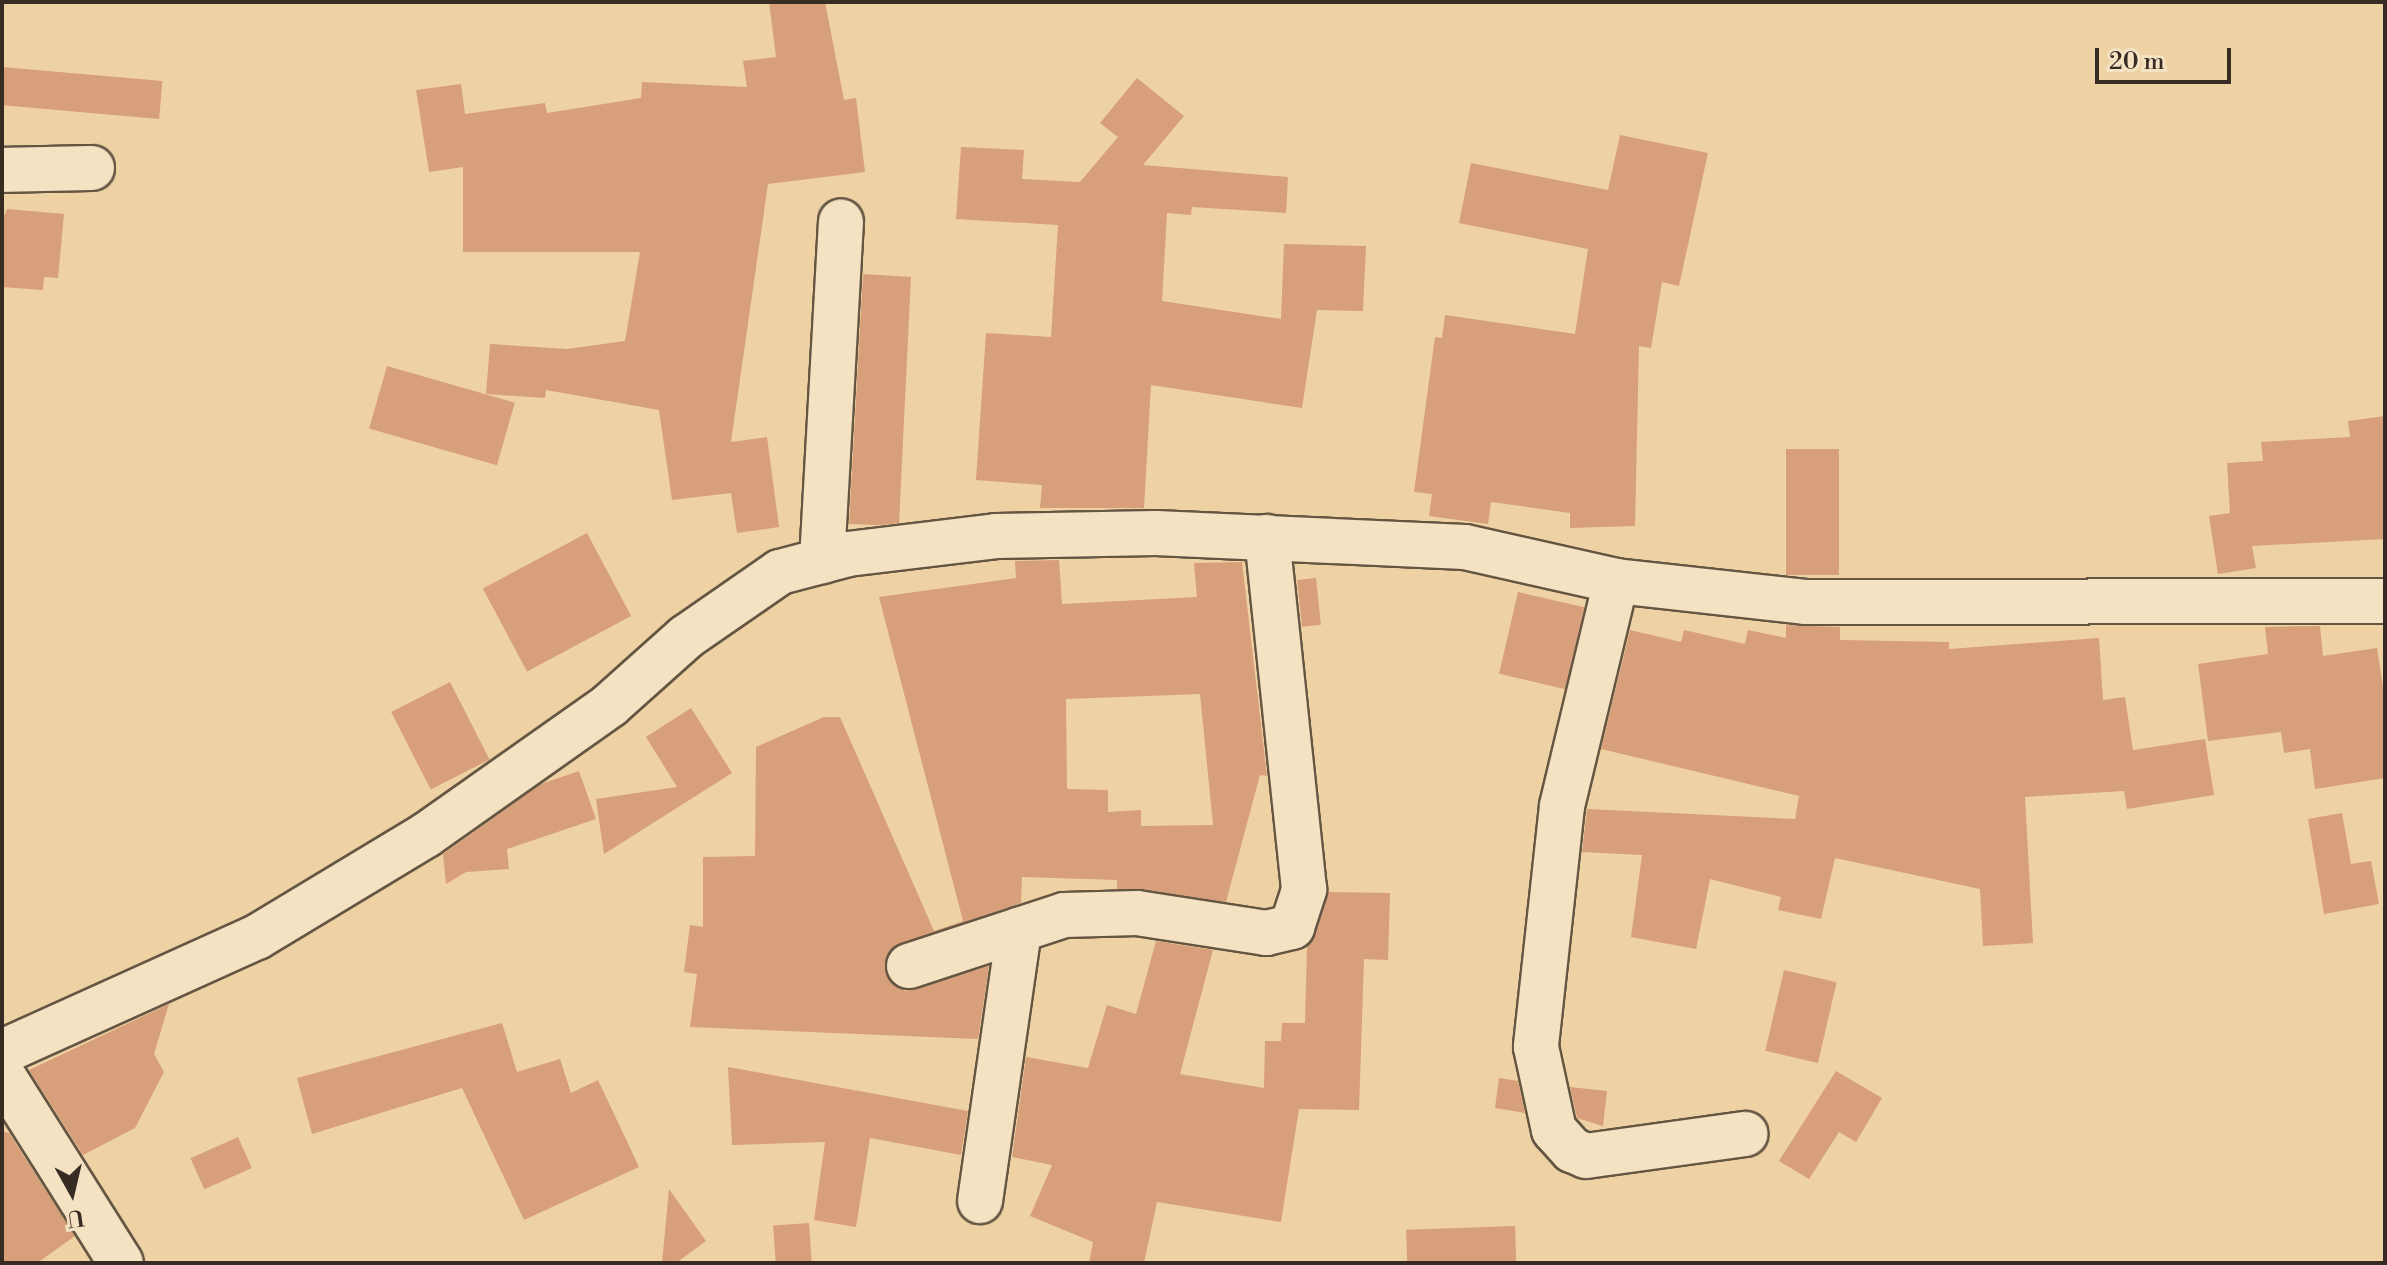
<!DOCTYPE html>
<style>
body{margin:0}
#map{position:relative;width:2387px;height:1265px;overflow:hidden;background:#eed2a3;font-family:"Libre Bodoni",serif}
div>[style]{position:absolute}
.building>*{inset:0;background:#d79f7a;transform-origin:0 0}
.roads{filter:drop-shadow(2px 0 #655644) drop-shadow(-2px 0 #655644) drop-shadow(0 2px #655644) drop-shadow(0 -2px #655644)}
.minor>*{height:44px;margin:-22px;padding:0 22px;transform-origin:22px;border-radius:22px;background:#f4e2c3}
span{translate:-50% -50%;white-space:nowrap;text-align:center;line-height:1.15;-webkit-text-stroke:6px #f4e2c3;paint-order:stroke}
.frame{position:absolute;inset:0;border:4px solid #372c24;pointer-events:none}
.north{position:absolute;left:32px;top:1153px;width:80px;height:80px;-webkit-text-stroke:6px #f4e2c3;paint-order:stroke;rotate:172deg;font-size:22px;font-weight:700;line-height:32px;text-align:center;color:#372c24}
.north::after{content:'';display:block;margin:auto;width:28px;height:36px;background:#372c24;clip-path:polygon(50% 0,100% 100%,50% 72%,0 100%)}
.scale{position:absolute;left:2095px;top:48px;width:136px;height:36px;box-sizing:border-box;border:4px solid #372c24;border-top:0;padding-left:10px;font-size:24px;line-height:28px;white-space:nowrap;color:#372c24;-webkit-text-stroke:6px #f4e2c3;paint-order:stroke}
</style>
<div id="map">
<div class="building">
<i style="clip-path:polygon(769px 2px,825px 2px,844px 100px,856px 98px,865px 172px,768px 184px,731px 442px,767px 437px,779px 527px,737px 533px,731px 493px,672px 500px,659px 410px,546px 390px,545px 398px,486px 394px,490px 344px,567px 349px,625px 341px,640px 252px,463px 252px,463px 167px,429px 172px,416px 90px,461px 84px,465px 114px,545px 103px,547px 113px,641px 98px,642px 82px,747px 87px,743px 61px,776px 57px)"></i>
<i style="left:2px;top:67px;width:161px;height:38px;rotate:5deg"></i>
<i style="clip-path:polygon(1137px 78px,1184px 116px,1143px 165px,1288px 177px,1286px 213px,1192px 207px,1191px 215px,1167px 213px,1162px 301px,1281px 319px,1284px 244px,1366px 246px,1363px 311px,1317px 310px,1302px 408px,1151px 385px,1144px 508px,1040px 508px,1042px 485px,976px 480px,986px 333px,1051px 337px,1058px 225px,956px 219px,961px 147px,1024px 150px,1022px 179px,1080px 182px,1118px 137px,1100px 123px)"></i>
<i style="clip-path:polygon(1620px 135px,1708px 153px,1679px 286px,1662px 282px,1651px 348px,1639px 346px,1635px 526px,1570px 528px,1570px 513px,1491px 502px,1488px 524px,1429px 516px,1432px 494px,1414px 492px,1435px 337px,1442px 338px,1445px 315px,1575px 334px,1588px 249px,1459px 223px,1471px 163px,1608px 190px)"></i>
<i style="clip-path:polygon(7px 209px,64px 214px,58px 278px,44px 277px,43px 290px,2px 287px,2px 220px)"></i>
<i style="clip-path:polygon(863px 274px,911px 277px,899px 523px,879px 525px,849px 524px)"></i>
<i style="left:387px;top:366px;width:133px;height:65px;rotate:16deg"></i>
<i style="clip-path:polygon(2385px 416px,2385px 539px,2252px 546px,2256px 568px,2218px 574px,2209px 516px,2230px 513px,2227px 463px,2263px 461px,2261px 442px,2350px 437px,2348px 421px)"></i>
<i style="left:1786px;top:449px;width:53px;height:126px"></i>
<i style="left:587px;top:533px;width:94px;height:118px;rotate:62deg"></i>
<i style="clip-path:polygon(evenodd,1059px 560px,1062px 604px,1197px 597px,1194px 563px,1242px 562px,1267px 776px,1260px 775px,1226px 902px,1117px 889px,1117px 880px,1022px 877px,1021px 903px,891px 949px,885px 973px,905px 991px,989px 966px,978px 1039px,690px 1027px,697px 974px,684px 972px,690px 925px,703px 927px,703px 857px,755px 856px,756px 747px,824px 717px,840px 717px,934px 931px,963px 921px,879px 597px,1016px 578px,1015px 561px,1059px 560px,1200px 694px,1213px 825px,1141px 826px,1141px 810px,1108px 812px,1108px 790px,1067px 789px,1066px 699px,1200px 694px)"></i>
<i style="left:1316px;top:578px;width:47px;height:19px;rotate:84deg"></i>
<i style="left:1518px;top:592px;width:68px;height:84px;rotate:13deg"></i>
<i style="clip-path:polygon(1786px 625px,1840px 627px,1840px 640px,1949px 642px,1949px 649px,2099px 638px,2103px 700px,2125px 697px,2133px 750px,2205px 739px,2214px 795px,2127px 809px,2124px 791px,2025px 797px,2033px 943px,1983px 946px,1980px 889px,1835px 858px,1821px 919px,1778px 910px,1781px 897px,1710px 879px,1696px 949px,1631px 937px,1642px 855px,1582px 852px,1587px 809px,1795px 819px,1799px 796px,1601px 749px,1630px 630px,1681px 642px,1684px 630px,1745px 644px,1748px 630px,1786px 638px)"></i>
<i style="clip-path:polygon(2320px 626px,2323px 656px,2377px 648px,2385px 700px,2385px 778px,2315px 789px,2310px 749px,2284px 753px,2281px 732px,2208px 741px,2198px 664px,2268px 654px,2265px 627px)"></i>
<i style="left:450px;top:682px;width:87px;height:66px;rotate:63deg"></i>
<i style="clip-path:polygon(691px 708px,732px 773px,604px 854px,596px 799px,677px 787px,646px 737px)"></i>
<i style="clip-path:polygon(579px 771px,596px 819px,507px 849px,509px 869px,466px 872px,446px 884px,443px 854px,541px 784px)"></i>
<i style="clip-path:polygon(2342px 813px,2351px 864px,2371px 861px,2379px 904px,2324px 914px,2308px 819px)"></i>
<i style="clip-path:polygon(1328px 892px,1390px 893px,1388px 960px,1364px 959px,1359px 1110px,1299px 1109px,1281px 1222px,1157px 1202px,1144px 1263px,1089px 1263px,1093px 1242px,1030px 1216px,1052px 1165px,1012px 1157px,1026px 1057px,1088px 1068px,1107px 1005px,1136px 1014px,1156px 941px,1213px 950px,1180px 1074px,1264px 1088px,1265px 1041px,1281px 1041px,1282px 1023px,1305px 1023px,1307px 946px)"></i>
<i style="left:1784px;top:970px;width:54px;height:83px;rotate:13deg"></i>
<i style="clip-path:polygon(169px 1004px,154px 1054px,164px 1072px,135px 1128px,83px 1155px,29px 1070px)"></i>
<i style="clip-path:polygon(502px 1023px,517px 1072px,560px 1059px,571px 1093px,598px 1080px,639px 1167px,524px 1220px,462px 1088px,312px 1134px,297px 1078px)"></i>
<i style="clip-path:polygon(728px 1067px,968px 1111px,961px 1155px,870px 1138px,856px 1227px,814px 1220px,825px 1142px,732px 1145px)"></i>
<i style="clip-path:polygon(1836px 1071px,1882px 1098px,1856px 1142px,1839px 1132px,1809px 1179px,1779px 1161px)"></i>
<i style="clip-path:polygon(1499px 1078px,1518px 1081px,1525px 1113px,1495px 1108px)"></i>
<i style="clip-path:polygon(1570px 1087px,1607px 1091px,1603px 1126px,1577px 1118px)"></i>
<i style="clip-path:polygon(2px 1131px,9px 1133px,75px 1236px,37px 1263px,2px 1263px)"></i>
<i style="left:238px;top:1137px;width:34px;height:52px;rotate:66deg"></i>
<i style="clip-path:polygon(669px 1189px,706px 1241px,676px 1263px,662px 1263px)"></i>
<i style="left:809px;top:1223px;width:40px;height:36px;rotate:86deg"></i>
<i style="left:1515px;top:1226px;width:37px;height:109px;rotate:88deg"></i>
</div>
<div class="roads">
<div class="minor">
<i style="left:2px;top:170px;width:90px;rotate:-1.3deg"></i>
<i style="left:822px;top:561px;width:340px;rotate:-86.8deg"></i>
<i style="left:1616px;top:581px;width:231px;rotate:103.5deg"></i>
<i style="left:1562px;top:806px;width:242px;rotate:96.2deg"></i>
<i style="left:1536px;top:1047px;width:85px;rotate:77.8deg"></i>
<i style="left:1554px;top:1130px;width:27px;rotate:48deg"></i>
<i style="left:1572px;top:1150px;width:15px;rotate:23deg"></i>
<i style="left:1586px;top:1156px;width:161px;rotate:-7.9deg"></i>
<i style="left:909px;top:966px;width:163px;rotate:-18.2deg"></i>
<i style="left:1064px;top:915px;width:73px;rotate:-1.6deg"></i>
<i style="left:1137px;top:913px;width:131px;rotate:8.8deg"></i>
<i style="left:1266px;top:933px;width:27px;rotate:-13deg"></i>
<i style="left:1292px;top:927px;width:40px;rotate:-72deg"></i>
<i style="left:1304px;top:889px;width:354px;rotate:-96deg"></i>
<i style="left:2px;top:1052px;width:280px;rotate:-24.3deg"></i>
<i style="left:257px;top:937px;width:197px;rotate:-31.1deg"></i>
<i style="left:426px;top:835px;width:225px;rotate:-35.2deg"></i>
<i style="left:610px;top:705px;width:102px;rotate:-41.8deg"></i>
<i style="left:686px;top:637px;width:114px;rotate:-34.7deg"></i>
<i style="left:780px;top:572px;width:70px;rotate:-14.8deg"></i>
<i style="left:848px;top:554px;width:149px;rotate:-6.9deg"></i>
<i style="left:996px;top:536px;width:160px;rotate:-1.1deg"></i>
<i style="left:1156px;top:533px;width:309px;rotate:2.6deg"></i>
<i style="left:1465px;top:547px;width:155px;rotate:12.7deg"></i>
<i style="left:1616px;top:581px;width:190px;rotate:6.3deg"></i>
<i style="left:1805px;top:602px;width:580px;rotate:-0.1deg"></i>
<i style="left:2px;top:1074px;width:223px;rotate:57.8deg"></i>
<i style="left:980px;top:1201px;width:274px;rotate:-81.8deg"></i>
</div>
</div>
<div class="frame"></div>
<div class="north">U</div>
<div class="scale">20 m</div>
</div>
